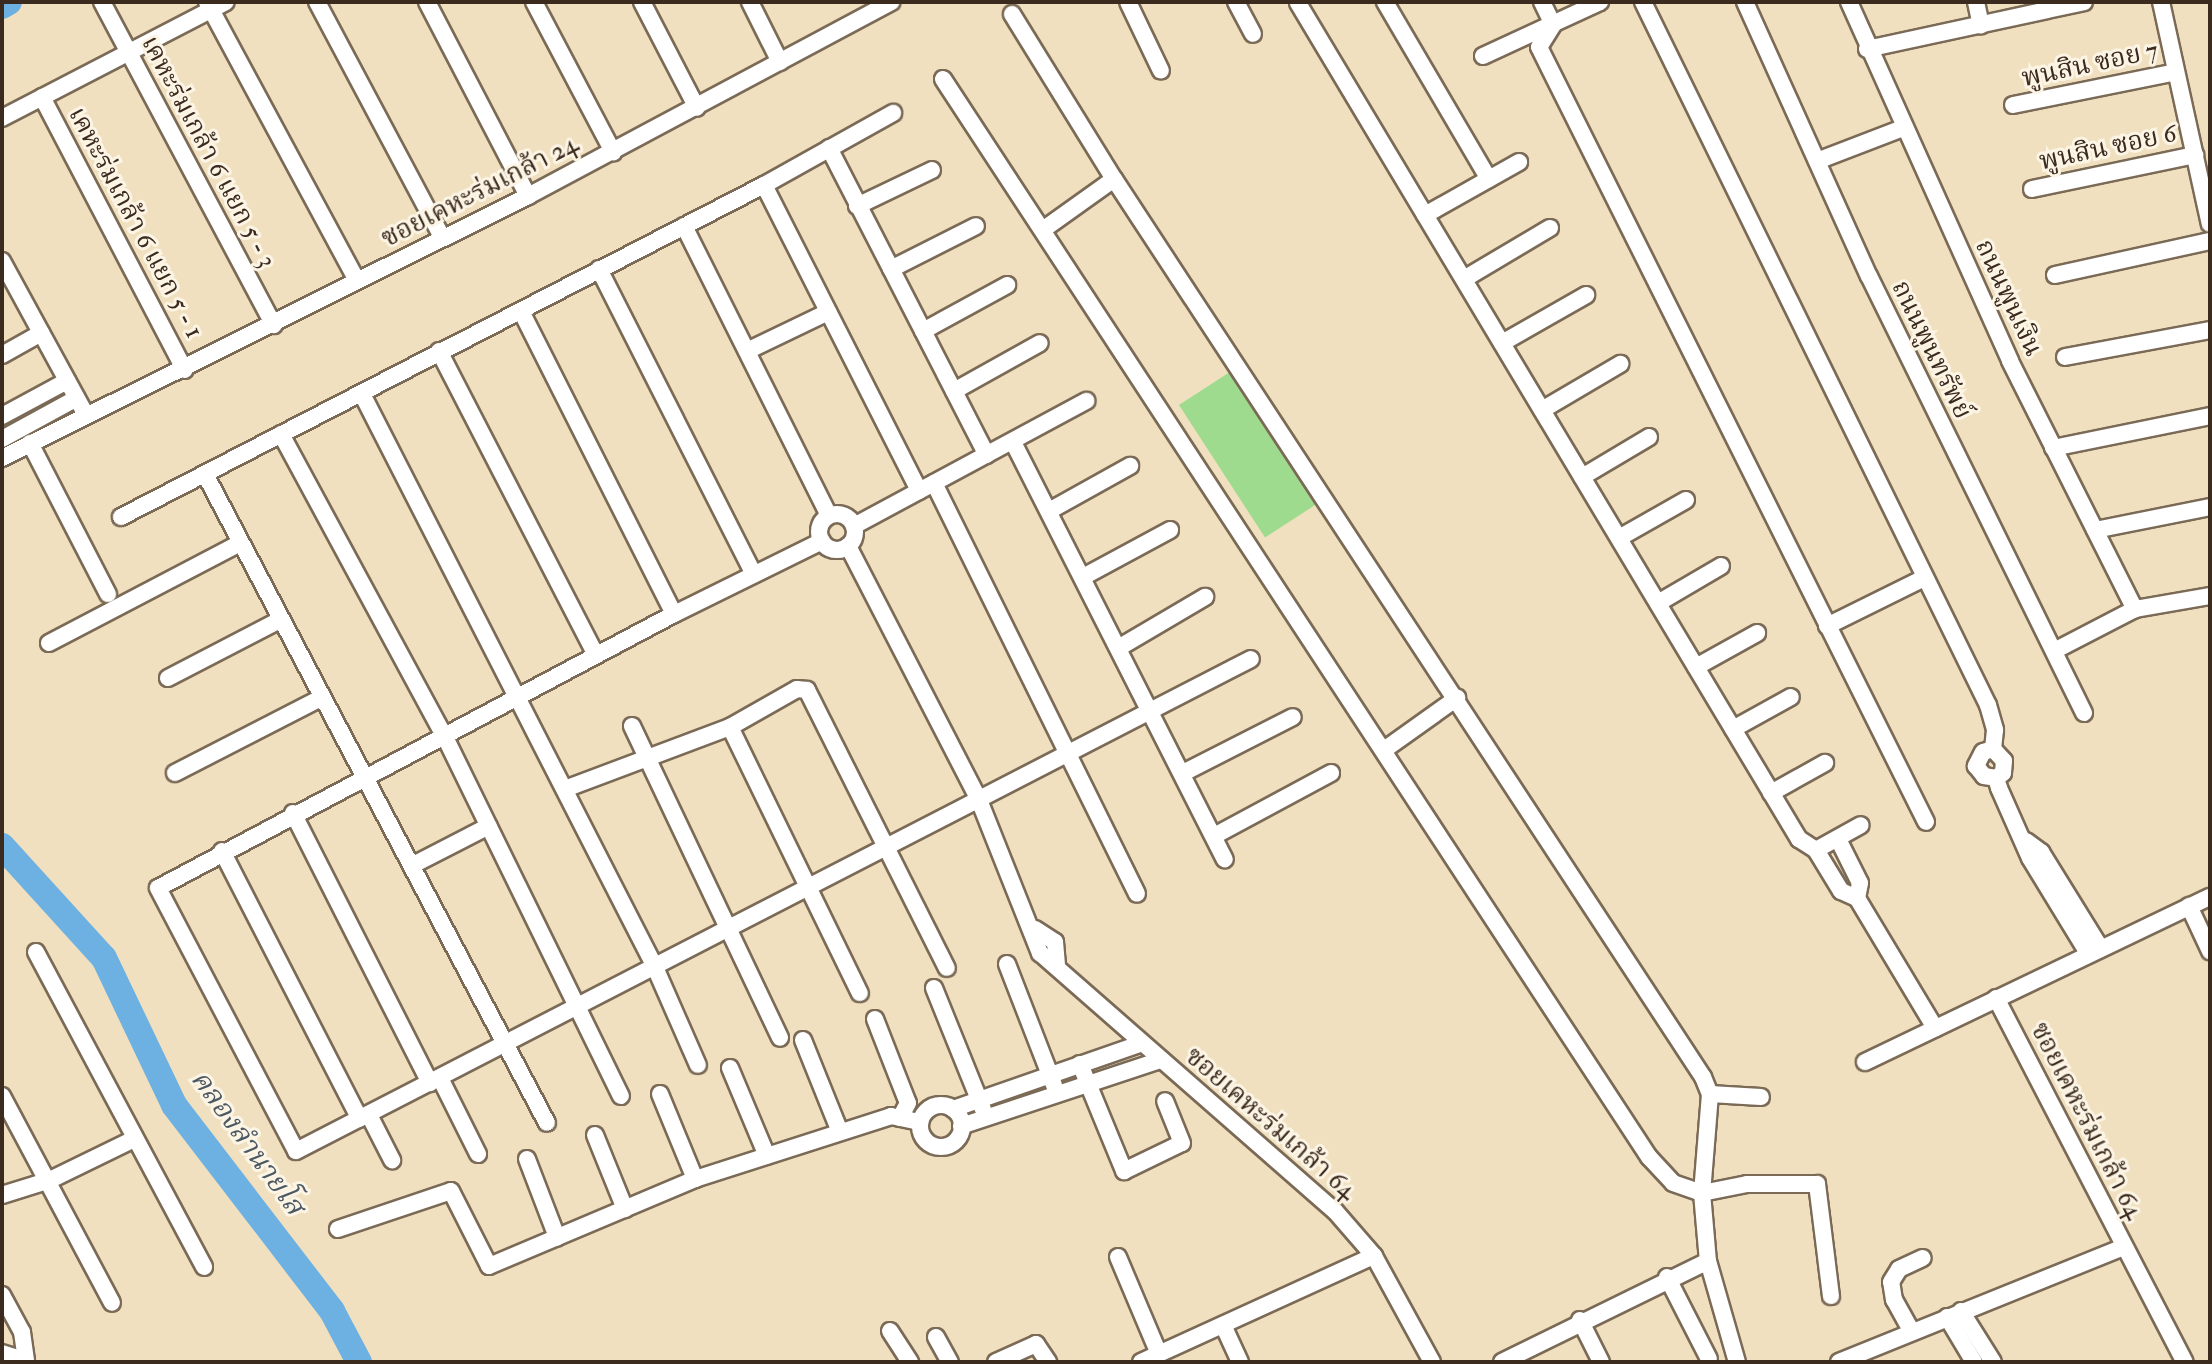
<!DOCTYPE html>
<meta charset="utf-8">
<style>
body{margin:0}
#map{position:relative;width:2212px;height:1364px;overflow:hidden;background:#f0e0bf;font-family:"IM FELL Double Pica","Noto Serif Thai",serif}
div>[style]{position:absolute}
.green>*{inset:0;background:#9edb8f;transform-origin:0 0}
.river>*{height:26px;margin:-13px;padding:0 13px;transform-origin:13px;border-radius:13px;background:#6db1e2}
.roads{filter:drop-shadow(2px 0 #7a6a56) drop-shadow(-2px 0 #7a6a56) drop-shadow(0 2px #7a6a56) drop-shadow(0 -2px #7a6a56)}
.minor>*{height:16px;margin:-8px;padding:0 8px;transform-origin:8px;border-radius:8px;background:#fff}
.minor>.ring{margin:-8px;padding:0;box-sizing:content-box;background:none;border:16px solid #fff;border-radius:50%}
span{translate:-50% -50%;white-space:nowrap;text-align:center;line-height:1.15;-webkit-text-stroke:6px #fcf5e5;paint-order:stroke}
.street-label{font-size:26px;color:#3b2a1e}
.water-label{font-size:28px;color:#4c5963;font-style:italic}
.frame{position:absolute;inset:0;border:4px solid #3b2a1e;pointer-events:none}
</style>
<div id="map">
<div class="green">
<i style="left:1236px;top:368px;width:158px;height:68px;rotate:57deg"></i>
</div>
<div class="river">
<i style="left:2px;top:6px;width:8px;rotate:-30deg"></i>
<i style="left:2px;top:846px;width:151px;rotate:47.7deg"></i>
<i style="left:104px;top:958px;width:163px;rotate:64.5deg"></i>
<i style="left:174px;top:1105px;width:260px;rotate:52.5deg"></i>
<i style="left:332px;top:1311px;width:58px;rotate:62.1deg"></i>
</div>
<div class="roads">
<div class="minor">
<i style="left:102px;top:2px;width:366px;rotate:62deg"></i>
<i style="left:207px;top:2px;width:316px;rotate:61.7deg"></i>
<i style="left:317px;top:2px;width:266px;rotate:62deg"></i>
<i style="left:427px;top:2px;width:219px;rotate:62.5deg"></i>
<i style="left:534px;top:2px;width:170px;rotate:62.2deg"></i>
<i style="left:642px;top:2px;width:119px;rotate:62.6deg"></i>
<i style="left:750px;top:2px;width:67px;rotate:63.4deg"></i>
<i style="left:1128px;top:2px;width:76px;rotate:64.4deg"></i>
<i style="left:1236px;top:2px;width:36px;rotate:62deg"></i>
<i style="left:1385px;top:2px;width:205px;rotate:59.6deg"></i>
<i style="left:1542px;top:2px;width:25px;rotate:64deg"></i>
<i style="left:1553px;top:25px;width:26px;rotate:122deg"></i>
<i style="left:1539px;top:47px;width:866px;rotate:63.46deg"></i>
<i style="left:1643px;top:2px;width:783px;rotate:63.86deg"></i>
<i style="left:1988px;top:705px;width:26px;rotate:74deg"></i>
<i style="left:1995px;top:730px;width:19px;rotate:96deg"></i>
<i style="left:1993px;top:749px;width:16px;rotate:47deg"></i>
<i style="left:2004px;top:761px;width:12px;rotate:95deg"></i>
<i style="left:2003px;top:773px;width:9px;rotate:144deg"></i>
<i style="left:1996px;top:778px;width:10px;rotate:73deg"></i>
<i style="left:1999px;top:788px;width:77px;rotate:66.1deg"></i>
<i style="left:2030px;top:858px;width:111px;rotate:58.6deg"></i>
<i style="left:1745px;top:2px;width:301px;rotate:65.7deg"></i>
<i style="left:1869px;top:276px;width:487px;rotate:63.8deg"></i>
<i style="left:1849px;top:2px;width:393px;rotate:65.8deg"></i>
<i style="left:2010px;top:361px;width:278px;rotate:63.3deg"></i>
<i style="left:1976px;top:2px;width:24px;rotate:78deg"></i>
<i style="left:2161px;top:2px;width:227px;rotate:77.6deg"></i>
<i style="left:1298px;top:3px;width:975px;rotate:59.07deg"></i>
<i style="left:1799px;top:839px;width:20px;rotate:33deg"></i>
<i style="left:1816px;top:850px;width:51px;rotate:-29.1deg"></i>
<i style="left:1012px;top:14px;width:194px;rotate:58.3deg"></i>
<i style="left:1114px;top:179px;width:1074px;rotate:56.74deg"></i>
<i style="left:1703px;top:1077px;width:18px;rotate:68deg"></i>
<i style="left:1710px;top:1094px;width:99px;rotate:94.6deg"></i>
<i style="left:1702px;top:1193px;width:68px;rotate:85deg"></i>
<i style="left:1708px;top:1261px;width:105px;rotate:74deg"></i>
<i style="left:1867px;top:49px;width:222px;rotate:-12.2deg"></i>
<i style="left:1483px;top:56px;width:129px;rotate:-24.8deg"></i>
<i style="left:943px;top:79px;width:1289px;rotate:56.78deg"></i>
<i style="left:1649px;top:1157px;width:35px;rotate:47deg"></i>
<i style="left:1673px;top:1183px;width:31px;rotate:19deg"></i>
<i style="left:1702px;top:1193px;width:46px;rotate:-11.3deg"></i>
<i style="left:1747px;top:1184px;width:70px"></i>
<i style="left:1817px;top:1184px;width:113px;rotate:82.9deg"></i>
<i style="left:42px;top:97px;width:308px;rotate:62.4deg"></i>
<i style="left:2013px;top:105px;width:166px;rotate:-11.4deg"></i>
<i style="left:2px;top:118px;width:252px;rotate:-27.4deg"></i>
<i style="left:829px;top:148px;width:345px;rotate:62.8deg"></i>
<i style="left:1817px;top:161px;width:92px;rotate:-21deg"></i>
<i style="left:764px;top:185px;width:343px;rotate:63.1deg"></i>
<i style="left:2032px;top:189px;width:167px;rotate:-11.8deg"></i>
<i style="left:857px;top:206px;width:83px;rotate:-25.6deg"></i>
<i style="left:1425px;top:215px;width:108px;rotate:-29.4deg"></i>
<i style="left:684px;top:226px;width:323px;rotate:63.4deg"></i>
<i style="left:1044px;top:229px;width:86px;rotate:-35.5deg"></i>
<i style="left:2px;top:261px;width:173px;rotate:61.4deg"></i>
<i style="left:599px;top:269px;width:342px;rotate:63.1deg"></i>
<i style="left:891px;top:269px;width:95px;rotate:-26.8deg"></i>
<i style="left:2055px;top:275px;width:159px;rotate:-12.4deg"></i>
<i style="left:1464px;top:279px;width:100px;rotate:-30.7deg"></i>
<i style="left:521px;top:311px;width:339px;rotate:63.2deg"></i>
<i style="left:923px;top:331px;width:96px;rotate:-28.7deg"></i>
<i style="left:1502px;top:343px;width:97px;rotate:-29.7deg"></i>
<i style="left:439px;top:351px;width:342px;rotate:62.7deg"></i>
<i style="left:747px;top:351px;width:90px;rotate:-25.7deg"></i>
<i style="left:2px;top:355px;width:45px;rotate:-29.4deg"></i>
<i style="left:2065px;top:357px;width:147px;rotate:-10.5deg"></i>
<i style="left:954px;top:391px;width:98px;rotate:-29.2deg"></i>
<i style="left:362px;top:394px;width:641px;rotate:62.92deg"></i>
<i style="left:654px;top:965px;width:109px;rotate:66.3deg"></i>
<i style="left:1542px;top:410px;width:91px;rotate:-30.5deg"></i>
<i style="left:2px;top:416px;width:74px;rotate:-28.3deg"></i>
<i style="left:281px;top:434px;width:342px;rotate:61.6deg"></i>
<i style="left:444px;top:735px;width:402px;rotate:63.9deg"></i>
<i style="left:2px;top:439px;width:85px;rotate:-28.7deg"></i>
<i style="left:1013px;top:442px;width:468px;rotate:63.1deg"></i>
<i style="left:30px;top:443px;width:170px;rotate:62.7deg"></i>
<i style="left:2053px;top:448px;width:160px;rotate:-11.5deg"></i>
<i style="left:2px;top:458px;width:588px;rotate:-26.48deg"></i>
<i style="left:528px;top:196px;width:412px;rotate:-28.1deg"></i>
<i style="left:206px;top:476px;width:731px;rotate:62.21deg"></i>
<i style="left:1582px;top:477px;width:78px;rotate:-30.8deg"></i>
<i style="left:934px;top:483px;width:458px;rotate:63.7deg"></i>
<i style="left:1049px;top:511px;width:93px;rotate:-29.1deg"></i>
<i class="ring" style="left:819px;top:514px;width:20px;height:20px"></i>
<i style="left:121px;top:517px;width:724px;rotate:-27.31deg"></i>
<i style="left:764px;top:185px;width:148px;rotate:-29.2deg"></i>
<i style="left:854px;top:526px;width:264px;rotate:-28.3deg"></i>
<i style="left:2095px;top:530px;width:117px;rotate:-11.3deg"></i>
<i style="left:1619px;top:538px;width:77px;rotate:-29.6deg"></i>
<i style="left:822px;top:541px;width:165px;rotate:153.7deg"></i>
<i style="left:674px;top:614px;width:584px;rotate:152.03deg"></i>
<i style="left:158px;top:888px;width:297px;rotate:62.3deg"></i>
<i style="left:296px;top:1151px;width:1074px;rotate:-27.26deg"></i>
<i style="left:848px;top:546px;width:286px;rotate:62.7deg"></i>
<i style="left:979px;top:800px;width:165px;rotate:68.3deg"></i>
<i style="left:1040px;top:953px;width:392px;rotate:41.2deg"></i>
<i style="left:1335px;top:1211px;width:60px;rotate:49.1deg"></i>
<i style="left:1374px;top:1256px;width:121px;rotate:61.3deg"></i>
<i style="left:1083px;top:577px;width:99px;rotate:-28.4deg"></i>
<i style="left:1658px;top:603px;width:73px;rotate:-30.4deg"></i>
<i style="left:1827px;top:626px;width:106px;rotate:-26.3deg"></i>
<i style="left:49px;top:643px;width:216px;rotate:-27.6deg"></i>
<i style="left:1120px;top:647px;width:99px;rotate:-30.5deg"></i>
<i style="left:2054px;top:651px;width:91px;rotate:-27.4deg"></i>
<i style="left:2135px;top:609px;width:76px;rotate:-9.8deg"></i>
<i style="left:1696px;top:667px;width:70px;rotate:-29.1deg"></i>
<i style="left:168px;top:678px;width:124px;rotate:-27.4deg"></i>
<i style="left:632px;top:726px;width:345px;rotate:64.6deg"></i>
<i style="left:730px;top:727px;width:296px;rotate:64deg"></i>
<i style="left:1733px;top:729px;width:66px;rotate:-28.9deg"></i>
<i style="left:1993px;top:749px;width:10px;rotate:163deg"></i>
<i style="left:1983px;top:752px;width:16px;rotate:117deg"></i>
<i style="left:1976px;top:766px;width:13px;rotate:51deg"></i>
<i style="left:1984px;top:776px;width:12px;rotate:9deg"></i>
<i style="left:1384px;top:750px;width:90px;rotate:-35.5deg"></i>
<i style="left:175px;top:773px;width:164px;rotate:-27.2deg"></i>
<i style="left:1183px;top:773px;width:123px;rotate:-27deg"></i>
<i style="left:565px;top:789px;width:176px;rotate:-20.6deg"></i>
<i style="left:730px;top:727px;width:77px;rotate:-29.6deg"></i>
<i style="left:797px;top:689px;width:10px;rotate:6deg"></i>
<i style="left:807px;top:690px;width:311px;rotate:63.3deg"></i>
<i style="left:1771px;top:793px;width:62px;rotate:-29.1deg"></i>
<i style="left:293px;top:813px;width:303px;rotate:63.1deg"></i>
<i style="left:1214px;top:836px;width:133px;rotate:-28.3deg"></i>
<i style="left:1838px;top:839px;width:49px;rotate:63.4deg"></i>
<i style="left:1860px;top:883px;width:15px;rotate:101deg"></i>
<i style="left:2026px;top:841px;width:19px;rotate:36deg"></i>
<i style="left:2041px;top:852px;width:112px;rotate:58.2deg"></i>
<i style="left:1816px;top:850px;width:48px;rotate:58.6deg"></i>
<i style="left:1841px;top:891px;width:17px;rotate:24deg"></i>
<i style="left:1857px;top:898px;width:152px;rotate:59deg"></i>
<i style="left:222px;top:851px;width:301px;rotate:62.8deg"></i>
<i style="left:413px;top:865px;width:85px;rotate:-27.2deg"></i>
<i style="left:2189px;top:906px;width:50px;rotate:65deg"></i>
<i style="left:1035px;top:929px;width:24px;rotate:33deg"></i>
<i style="left:1055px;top:942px;width:24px;rotate:85deg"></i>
<i style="left:36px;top:952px;width:357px;rotate:61.9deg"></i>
<i style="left:1007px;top:964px;width:130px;rotate:68.8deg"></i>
<i style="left:934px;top:988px;width:131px;rotate:68deg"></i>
<i style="left:1996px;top:998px;width:410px;rotate:62.6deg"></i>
<i style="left:875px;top:1019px;width:90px;rotate:68.6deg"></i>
<i style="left:908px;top:1103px;width:17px;rotate:118deg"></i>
<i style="left:803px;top:1040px;width:99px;rotate:68.1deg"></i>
<i style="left:1865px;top:1062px;width:382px;rotate:-25.6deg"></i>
<i style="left:1080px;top:1064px;width:116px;rotate:67.6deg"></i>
<i style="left:1124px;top:1171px;width:64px;rotate:-25.8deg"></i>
<i style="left:1182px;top:1143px;width:45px;rotate:-112deg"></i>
<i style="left:730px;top:1068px;width:95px;rotate:67.2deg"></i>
<i style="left:440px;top:1078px;width:85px;rotate:63.4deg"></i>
<i style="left:660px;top:1094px;width:92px;rotate:67.6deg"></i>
<i style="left:695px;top:1179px;width:206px;rotate:-17.8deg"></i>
<i style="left:891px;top:1116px;width:30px;rotate:12deg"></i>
<i style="left:1710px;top:1094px;width:51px;rotate:3.4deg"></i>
<i style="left:2px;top:1096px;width:234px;rotate:62deg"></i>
<i class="ring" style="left:920px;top:1105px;width:26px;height:26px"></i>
<i style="left:953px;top:1109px;width:200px;rotate:-19.2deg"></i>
<i style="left:369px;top:1115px;width:51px;rotate:62.9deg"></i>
<i style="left:961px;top:1126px;width:211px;rotate:-18.3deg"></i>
<i style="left:595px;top:1135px;width:80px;rotate:67.9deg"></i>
<i style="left:527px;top:1159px;width:84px;rotate:69deg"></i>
<i style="left:2px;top:1195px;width:50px;rotate:-17.4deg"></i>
<i style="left:50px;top:1180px;width:93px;rotate:-26deg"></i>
<i style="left:338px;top:1229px;width:119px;rotate:-18.6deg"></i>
<i style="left:451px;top:1191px;width:84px;rotate:63.1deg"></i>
<i style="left:489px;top:1266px;width:226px;rotate:-22.9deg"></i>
<i style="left:1118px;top:1257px;width:105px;rotate:67.1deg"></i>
<i style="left:1667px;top:1277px;width:92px;rotate:62.9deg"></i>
<i style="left:2px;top:1295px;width:42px;rotate:61.6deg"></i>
<i style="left:22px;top:1332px;width:30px;rotate:82deg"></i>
<i style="left:1961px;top:1311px;width:60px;rotate:57.9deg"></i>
<i style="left:1947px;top:1317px;width:52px;rotate:59deg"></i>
<i style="left:1580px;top:1320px;width:47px;rotate:63.4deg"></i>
<i style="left:1223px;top:1325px;width:41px;rotate:65.3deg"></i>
<i style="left:890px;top:1331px;width:37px;rotate:57deg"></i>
<i style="left:1912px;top:1332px;width:37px;rotate:-119deg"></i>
<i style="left:1894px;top:1300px;width:18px;rotate:-99deg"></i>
<i style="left:1891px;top:1282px;width:15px;rotate:-58deg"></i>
<i style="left:1899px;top:1269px;width:26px;rotate:-25deg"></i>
<i style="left:936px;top:1337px;width:29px;rotate:61deg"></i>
<i style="left:2px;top:1353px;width:25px;rotate:18deg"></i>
<i style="left:996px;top:1362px;width:44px;rotate:-24.2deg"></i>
<i style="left:1036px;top:1344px;width:22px;rotate:56deg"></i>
<i style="left:1141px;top:1362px;width:256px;rotate:-24.5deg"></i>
<i style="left:1502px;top:1362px;width:229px;rotate:-26.1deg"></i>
<i style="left:1839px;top:1362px;width:306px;rotate:-22deg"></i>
</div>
</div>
<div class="street-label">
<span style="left:2090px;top:65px;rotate:-12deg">พูนสิน ซอย 7</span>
<span style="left:2108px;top:148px;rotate:-12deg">พูนสิน ซอย 6</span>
<span style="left:208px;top:152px;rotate:62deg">เคหะร่มเกล้า 6 แยก 5 - 3</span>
<span style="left:480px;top:192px;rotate:-27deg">ซอยเคหะร่มเกล้า 24</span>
<span style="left:135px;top:223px;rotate:62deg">เคหะร่มเกล้า 6 แยก 5 - 1</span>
<span style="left:2008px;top:298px;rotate:65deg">ถนนพูนเงิน</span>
<span style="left:1931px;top:350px;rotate:64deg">ถนนพูนทรัพย์</span>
<span style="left:2086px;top:1121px;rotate:63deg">ซอยเคหะร่มเกล้า 64</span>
<span style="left:1270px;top:1124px;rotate:41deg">ซอยเคหะร่มเกล้า 64</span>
</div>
<div class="water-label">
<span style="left:247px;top:1143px;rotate:54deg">คลองลำนายโส</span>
</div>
<div class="frame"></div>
</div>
